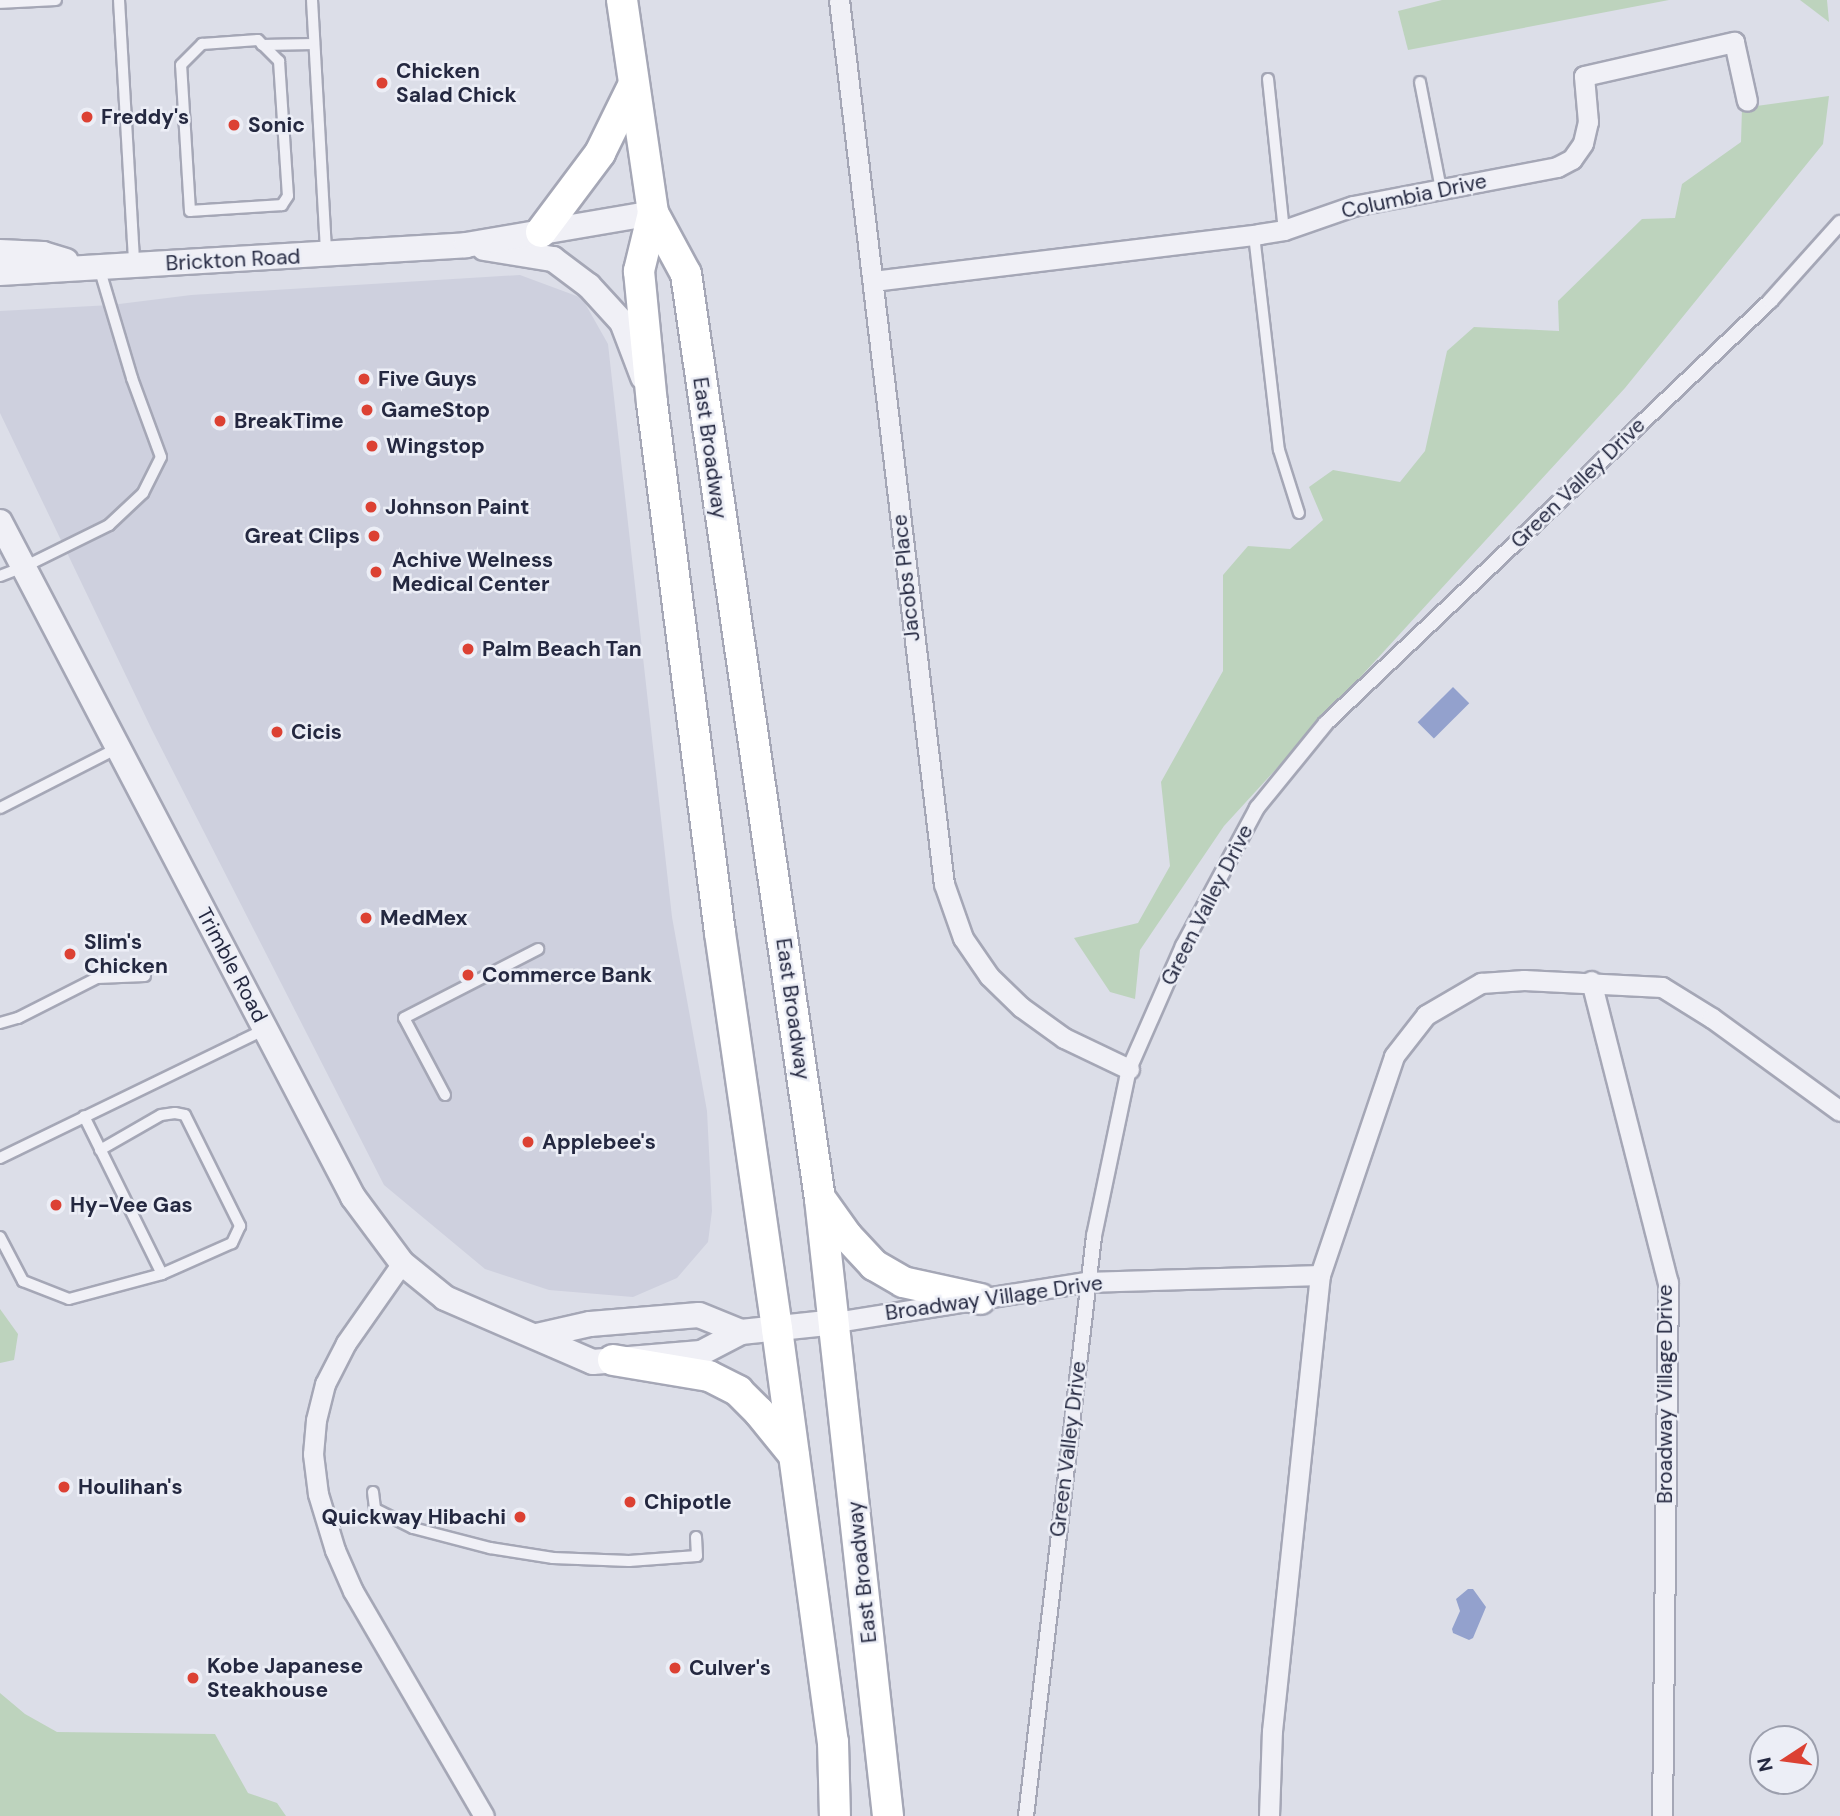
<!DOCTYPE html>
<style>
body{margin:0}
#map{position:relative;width:1840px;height:1816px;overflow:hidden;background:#dcdee8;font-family:"DM Sans",sans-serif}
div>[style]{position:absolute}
.built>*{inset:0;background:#ced0de}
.green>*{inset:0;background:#bdd3bd}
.water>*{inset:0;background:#93a1cd;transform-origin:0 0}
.roads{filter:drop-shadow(2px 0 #a5a7b6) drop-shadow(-2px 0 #a5a7b6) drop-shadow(0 2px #a5a7b6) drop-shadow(0 -2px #a5a7b6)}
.service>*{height:10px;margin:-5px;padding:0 5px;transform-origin:5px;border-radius:5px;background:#f0f0f6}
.pedestrian>*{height:14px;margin:-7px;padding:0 7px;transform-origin:7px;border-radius:7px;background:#f0f0f6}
.minor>*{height:19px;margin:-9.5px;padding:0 9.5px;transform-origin:9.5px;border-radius:9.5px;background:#f0f0f6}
.tertiary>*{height:24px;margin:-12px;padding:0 12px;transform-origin:12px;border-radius:12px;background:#f0f0f6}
.primary>*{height:30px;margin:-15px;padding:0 15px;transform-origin:15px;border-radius:15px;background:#fff}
.dots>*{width:19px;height:19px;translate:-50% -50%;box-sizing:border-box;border:4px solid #eceef6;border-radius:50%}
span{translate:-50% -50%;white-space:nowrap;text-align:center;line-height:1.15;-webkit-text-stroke:5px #eceef6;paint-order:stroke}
.poi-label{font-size:21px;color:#242840;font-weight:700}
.left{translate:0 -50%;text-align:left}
.right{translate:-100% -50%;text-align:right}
.street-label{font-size:21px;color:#242840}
.north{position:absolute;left:1749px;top:1725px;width:70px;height:70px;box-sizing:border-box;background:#eceef6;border:2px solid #9c9fad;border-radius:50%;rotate:257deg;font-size:19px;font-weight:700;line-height:28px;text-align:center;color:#242840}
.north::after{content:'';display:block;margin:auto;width:24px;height:32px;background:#dc4133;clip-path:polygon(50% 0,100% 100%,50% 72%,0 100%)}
</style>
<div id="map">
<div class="built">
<i style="clip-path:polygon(520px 275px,582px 298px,608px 344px,672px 917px,707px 1111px,712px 1211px,708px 1242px,677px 1278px,633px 1297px,549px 1290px,485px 1269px,384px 1185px,152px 730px,0 413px,0 311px,111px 305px,191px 295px)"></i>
</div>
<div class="green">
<i style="clip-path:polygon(1442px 0,1669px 0,1408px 50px,1398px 11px)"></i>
<i style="clip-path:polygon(1800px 0,1827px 0,1829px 22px)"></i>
<i style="clip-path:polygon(1829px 96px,1823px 144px,1625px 388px,1224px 826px,1140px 950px,1135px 999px,1110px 992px,1074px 938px,1138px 923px,1170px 866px,1161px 782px,1223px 671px,1223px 575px,1248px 546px,1290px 549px,1323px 520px,1309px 487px,1333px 470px,1400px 482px,1425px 451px,1447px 351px,1474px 327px,1559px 331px,1558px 301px,1642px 219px,1675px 218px,1682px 184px,1741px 142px,1742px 108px)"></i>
<i style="clip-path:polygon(0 1309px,18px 1334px,14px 1360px,0 1363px)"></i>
<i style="clip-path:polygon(0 1693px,25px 1714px,57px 1732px,215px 1734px,248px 1793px,277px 1803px,286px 1816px,0 1816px)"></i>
</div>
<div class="water">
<i style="left:1453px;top:687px;width:23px;height:50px;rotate:45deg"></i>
<i style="clip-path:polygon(1468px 1589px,1473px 1589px,1486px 1607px,1473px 1638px,1469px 1640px,1453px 1633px,1452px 1629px,1460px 1611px,1456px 1599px)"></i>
</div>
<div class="roads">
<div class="service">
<i style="left:119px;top:0;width:264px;rotate:86.7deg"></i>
<i style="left:312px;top:0;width:254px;rotate:86.8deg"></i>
<i style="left:0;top:3px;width:56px;rotate:-3.1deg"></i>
<i style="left:258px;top:40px;width:30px;rotate:45deg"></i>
<i style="left:279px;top:61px;width:135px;rotate:86.2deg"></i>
<i style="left:288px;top:196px;width:11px;rotate:124deg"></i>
<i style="left:282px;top:205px;width:92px;rotate:176.3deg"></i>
<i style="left:190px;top:211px;width:146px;rotate:-93.5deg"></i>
<i style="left:181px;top:65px;width:30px;rotate:-45deg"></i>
<i style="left:202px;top:44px;width:56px;rotate:-4.1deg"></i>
<i style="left:262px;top:45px;width:52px;rotate:-1.1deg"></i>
<i style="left:1268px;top:79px;width:152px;rotate:84deg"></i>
<i style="left:1420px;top:82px;width:109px;rotate:78.9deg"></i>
<i style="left:1254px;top:235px;width:216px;rotate:83.4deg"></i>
<i style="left:1279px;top:450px;width:66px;rotate:72.4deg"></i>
<i style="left:0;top:576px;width:26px;rotate:-21deg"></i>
<i style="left:24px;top:567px;width:95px;rotate:-26.3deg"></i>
<i style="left:109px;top:525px;width:47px;rotate:-43.3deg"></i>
<i style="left:143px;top:493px;width:40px;rotate:-63.4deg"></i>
<i style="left:161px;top:457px;width:84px;rotate:-110.2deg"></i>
<i style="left:132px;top:378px;width:116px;rotate:-106.6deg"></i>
<i style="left:0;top:808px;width:132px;rotate:-27deg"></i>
<i style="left:0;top:1023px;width:19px;rotate:-16deg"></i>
<i style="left:18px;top:1018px;width:89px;rotate:-26.9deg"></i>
<i style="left:97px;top:978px;width:48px;rotate:-2.4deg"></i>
<i style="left:445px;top:1095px;width:87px;rotate:-118deg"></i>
<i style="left:404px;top:1018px;width:151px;rotate:-27.2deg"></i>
<i style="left:100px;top:1150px;width:70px;rotate:-29.8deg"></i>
<i style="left:161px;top:1115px;width:14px;rotate:-8deg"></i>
<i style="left:175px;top:1113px;width:10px;rotate:11deg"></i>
<i style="left:185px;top:1115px;width:124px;rotate:63.6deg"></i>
<i style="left:240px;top:1226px;width:19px;rotate:115deg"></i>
<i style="left:232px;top:1243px;width:77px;rotate:156.1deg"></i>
<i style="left:0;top:1158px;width:293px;rotate:-25.9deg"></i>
<i style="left:0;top:1237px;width:50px;rotate:62.4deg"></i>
<i style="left:23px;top:1281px;width:49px;rotate:21.4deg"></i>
<i style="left:69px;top:1299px;width:96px;rotate:-15deg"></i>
<i style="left:162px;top:1274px;width:176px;rotate:-116.3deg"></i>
<i style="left:373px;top:1492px;width:17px;rotate:83deg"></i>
<i style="left:375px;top:1509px;width:42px;rotate:26.6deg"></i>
<i style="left:413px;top:1528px;width:80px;rotate:14.6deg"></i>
<i style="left:490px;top:1548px;width:64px;rotate:9deg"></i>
<i style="left:553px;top:1558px;width:76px;rotate:2.3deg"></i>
<i style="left:629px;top:1561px;width:68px;rotate:-4.2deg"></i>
<i style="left:697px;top:1556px;width:19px;rotate:-93deg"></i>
</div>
<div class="pedestrian">
<i style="left:1026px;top:1816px;width:584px;rotate:-83.31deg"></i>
<i style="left:1094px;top:1236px;width:171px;rotate:-78.2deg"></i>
<i style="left:1129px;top:1069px;width:134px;rotate:-66.3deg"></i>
<i style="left:1183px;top:946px;width:157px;rotate:-61.8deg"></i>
<i style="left:1257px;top:808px;width:109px;rotate:-50.9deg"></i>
<i style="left:1326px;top:723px;width:613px;rotate:-43.54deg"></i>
<i style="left:1770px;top:301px;width:105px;rotate:-48.1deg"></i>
</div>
<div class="minor">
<i style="left:839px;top:0;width:890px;rotate:83.23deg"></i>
<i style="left:944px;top:884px;width:57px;rotate:70.6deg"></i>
<i style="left:963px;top:938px;width:46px;rotate:55.6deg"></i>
<i style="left:989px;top:976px;width:45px;rotate:44.1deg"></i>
<i style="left:1021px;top:1007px;width:53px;rotate:35.8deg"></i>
<i style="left:1064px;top:1038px;width:72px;rotate:25.5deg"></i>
<i style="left:873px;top:281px;width:389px;rotate:-6.9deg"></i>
<i style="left:1259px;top:234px;width:25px;rotate:-9deg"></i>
<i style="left:1284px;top:230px;width:73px;rotate:-19.2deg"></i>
<i style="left:1353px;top:206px;width:208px;rotate:-10.8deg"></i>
<i style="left:1557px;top:167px;width:17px;rotate:-28deg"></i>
<i style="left:1572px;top:159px;width:19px;rotate:-55deg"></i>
<i style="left:1583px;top:143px;width:22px;rotate:-77deg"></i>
<i style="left:1588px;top:122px;width:46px;rotate:-95deg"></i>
<i style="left:1584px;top:76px;width:154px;rotate:-12.8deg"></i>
<i style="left:1734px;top:42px;width:60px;rotate:77.6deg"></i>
<i style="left:1591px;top:981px;width:311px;rotate:75.7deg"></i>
<i style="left:1668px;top:1282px;width:534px;rotate:90.64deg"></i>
<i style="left:402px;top:1263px;width:98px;rotate:125deg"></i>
<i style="left:346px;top:1343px;width:46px;rotate:117.1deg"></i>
<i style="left:325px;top:1384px;width:37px;rotate:104deg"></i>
<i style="left:316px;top:1420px;width:34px;rotate:95deg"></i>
<i style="left:313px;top:1454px;width:40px;rotate:82.9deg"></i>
<i style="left:318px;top:1494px;width:59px;rotate:73.1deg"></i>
<i style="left:335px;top:1550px;width:45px;rotate:66.3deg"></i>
<i style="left:353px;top:1591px;width:260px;rotate:59.8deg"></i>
<i style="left:836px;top:1322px;width:253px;rotate:-9.1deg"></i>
<i style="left:1086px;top:1282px;width:234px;rotate:-1.7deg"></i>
<i style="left:1269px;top:1816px;width:85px;rotate:-88deg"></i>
<i style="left:1272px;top:1731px;width:459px;rotate:-84deg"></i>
<i style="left:1320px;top:1275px;width:231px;rotate:-71.3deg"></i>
<i style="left:1394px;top:1056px;width:52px;rotate:-52deg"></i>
<i style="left:1426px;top:1015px;width:64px;rotate:-30.2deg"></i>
<i style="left:1481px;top:983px;width:43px;rotate:-4deg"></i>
<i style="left:1524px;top:980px;width:138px;rotate:2.9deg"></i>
<i style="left:1662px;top:987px;width:59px;rotate:31.8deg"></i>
<i style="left:1712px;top:1018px;width:158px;rotate:36deg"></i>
</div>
<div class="tertiary">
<i style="left:484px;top:248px;width:70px;rotate:9.1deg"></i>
<i style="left:553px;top:259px;width:45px;rotate:36.9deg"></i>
<i style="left:589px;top:286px;width:49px;rotate:47.5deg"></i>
<i style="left:622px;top:322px;width:59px;rotate:69.1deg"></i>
<i style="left:0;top:252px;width:43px;rotate:2.7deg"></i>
<i style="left:43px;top:254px;width:24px;rotate:17deg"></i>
<i style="left:0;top:273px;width:467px;rotate:-3.4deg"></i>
<i style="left:466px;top:245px;width:190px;rotate:-9.7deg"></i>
<i style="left:0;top:522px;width:762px;rotate:62.39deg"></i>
<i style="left:353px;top:1197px;width:82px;rotate:53.4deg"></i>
<i style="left:402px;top:1263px;width:55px;rotate:39.1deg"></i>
<i style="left:445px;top:1298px;width:161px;rotate:23.4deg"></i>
<i style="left:593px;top:1362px;width:108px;rotate:-4.8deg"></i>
<i style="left:701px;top:1353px;width:45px;rotate:-27.7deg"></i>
<i style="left:741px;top:1332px;width:96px;rotate:-6deg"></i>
<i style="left:537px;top:1336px;width:54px;rotate:-12.8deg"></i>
<i style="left:590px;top:1324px;width:109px;rotate:-4.7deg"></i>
<i style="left:699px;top:1315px;width:45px;rotate:22deg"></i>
</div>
<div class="primary">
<i style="left:622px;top:0;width:215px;rotate:81.7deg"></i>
<i style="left:653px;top:213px;width:69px;rotate:61.6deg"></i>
<i style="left:686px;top:274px;width:935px;rotate:81.76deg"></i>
<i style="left:820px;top:1199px;width:621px;rotate:83.71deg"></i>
<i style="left:653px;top:213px;width:60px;rotate:103.6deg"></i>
<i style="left:639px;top:271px;width:133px;rotate:84.4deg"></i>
<i style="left:652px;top:403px;width:534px;rotate:82.69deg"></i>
<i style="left:720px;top:933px;width:400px;rotate:81.8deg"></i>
<i style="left:777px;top:1329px;width:417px;rotate:82.3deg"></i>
<i style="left:833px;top:1742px;width:74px;rotate:88.5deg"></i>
<i style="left:541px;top:232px;width:99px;rotate:-53.2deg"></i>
<i style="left:600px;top:153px;width:75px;rotate:-63.8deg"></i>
<i style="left:822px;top:1201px;width:43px;rotate:54.5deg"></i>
<i style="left:847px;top:1236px;width:40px;rotate:47deg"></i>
<i style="left:874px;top:1265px;width:34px;rotate:30deg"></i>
<i style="left:903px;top:1282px;width:79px;rotate:12.4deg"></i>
<i style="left:613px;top:1360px;width:97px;rotate:9.5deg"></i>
<i style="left:709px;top:1376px;width:33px;rotate:27deg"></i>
<i style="left:738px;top:1391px;width:30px;rotate:45deg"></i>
<i style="left:759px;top:1412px;width:55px;rotate:50.9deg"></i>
</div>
</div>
<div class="dots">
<i style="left:382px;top:83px;background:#dc4133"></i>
<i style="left:87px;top:117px;background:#dc4133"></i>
<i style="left:234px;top:125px;background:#dc4133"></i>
<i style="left:364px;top:379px;background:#dc4133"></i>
<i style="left:367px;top:410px;background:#dc4133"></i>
<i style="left:220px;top:421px;background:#dc4133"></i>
<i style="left:372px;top:446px;background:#dc4133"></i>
<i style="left:371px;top:507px;background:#dc4133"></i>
<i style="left:374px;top:536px;background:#dc4133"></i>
<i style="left:376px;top:572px;background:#dc4133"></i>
<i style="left:468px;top:649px;background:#dc4133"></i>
<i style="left:277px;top:732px;background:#dc4133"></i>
<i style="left:366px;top:918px;background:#dc4133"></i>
<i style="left:70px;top:954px;background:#dc4133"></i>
<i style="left:468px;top:975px;background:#dc4133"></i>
<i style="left:528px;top:1142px;background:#dc4133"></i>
<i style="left:56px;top:1205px;background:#dc4133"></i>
<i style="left:64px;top:1487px;background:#dc4133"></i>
<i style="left:630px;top:1502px;background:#dc4133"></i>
<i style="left:520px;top:1517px;background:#dc4133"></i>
<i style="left:675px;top:1668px;background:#dc4133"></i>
<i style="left:193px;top:1678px;background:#dc4133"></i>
</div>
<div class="poi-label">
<span class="left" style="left:396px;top:83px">Chicken<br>Salad Chick</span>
<span class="left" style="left:101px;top:117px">Freddy's</span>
<span class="left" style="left:248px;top:125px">Sonic</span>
<span class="left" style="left:378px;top:379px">Five Guys</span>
<span class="left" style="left:381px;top:410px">GameStop</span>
<span class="left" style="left:234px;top:421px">BreakTime</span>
<span class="left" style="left:386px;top:446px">Wingstop</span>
<span class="left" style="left:385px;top:507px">Johnson Paint</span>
<span class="right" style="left:360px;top:536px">Great Clips</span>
<span class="left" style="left:392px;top:572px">Achive Welness<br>Medical Center</span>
<span class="left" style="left:482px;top:649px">Palm Beach Tan</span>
<span class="left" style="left:291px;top:732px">Cicis</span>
<span class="left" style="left:380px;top:918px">MedMex</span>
<span class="left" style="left:84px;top:954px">Slim's<br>Chicken</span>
<span class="left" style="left:482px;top:975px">Commerce Bank</span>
<span class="left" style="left:542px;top:1142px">Applebee's</span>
<span class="left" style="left:70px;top:1205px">Hy-Vee Gas</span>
<span class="left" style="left:78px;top:1487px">Houlihan's</span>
<span class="left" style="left:644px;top:1502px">Chipotle</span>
<span class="right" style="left:506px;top:1517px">Quickway Hibachi</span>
<span class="left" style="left:207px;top:1678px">Kobe Japanese<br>Steakhouse</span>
<span class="left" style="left:689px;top:1668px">Culver's</span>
</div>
<div class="street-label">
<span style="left:1414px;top:196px;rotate:-12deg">Columbia Drive</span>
<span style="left:233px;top:260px;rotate:-3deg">Brickton Road</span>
<span style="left:710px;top:448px;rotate:82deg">East Broadway</span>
<span style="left:1578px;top:483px;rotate:-44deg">Green Valley Drive</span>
<span style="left:906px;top:578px;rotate:-96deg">Jacobs Place</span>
<span style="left:1207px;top:905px;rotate:-63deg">Green Valley Drive</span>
<span style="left:232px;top:965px;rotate:62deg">Trimble Road</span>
<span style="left:793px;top:1009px;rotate:82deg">East Broadway</span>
<span style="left:994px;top:1298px;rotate:-8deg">Broadway Village Drive</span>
<span style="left:1665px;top:1394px;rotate:-90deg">Broadway Village Drive</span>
<span style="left:1068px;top:1449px;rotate:-83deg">Green Valley Drive</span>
<span style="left:862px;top:1572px;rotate:-96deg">East Broadway</span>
</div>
<div class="north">N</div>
</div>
